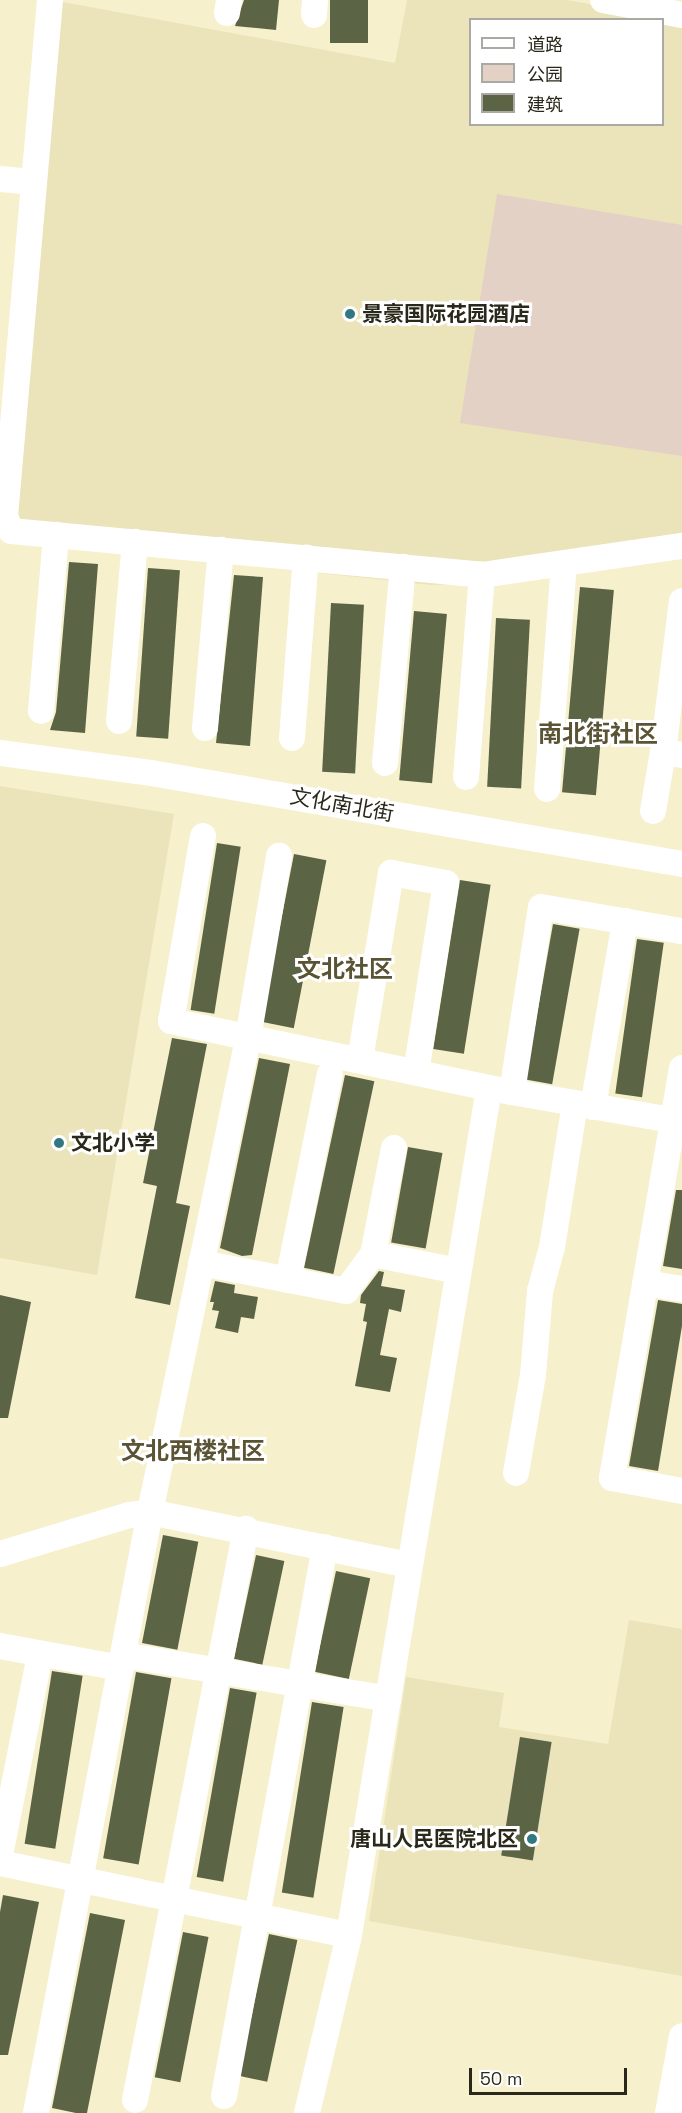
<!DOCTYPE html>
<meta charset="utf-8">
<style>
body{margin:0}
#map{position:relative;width:682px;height:2113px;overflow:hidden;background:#f6f0cc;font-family:"Space Grotesk","Noto Sans SC",sans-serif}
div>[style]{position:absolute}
.built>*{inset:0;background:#ebe3b9}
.green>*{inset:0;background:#e3d1c5}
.building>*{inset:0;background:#5c6446;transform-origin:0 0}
.minor>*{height:26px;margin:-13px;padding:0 13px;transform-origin:13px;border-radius:13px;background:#fff}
.dots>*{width:16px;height:16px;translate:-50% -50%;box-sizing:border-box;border:3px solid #fff;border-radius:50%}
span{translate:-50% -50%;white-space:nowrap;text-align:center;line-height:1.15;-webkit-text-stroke:6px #fff;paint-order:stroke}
.poi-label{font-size:21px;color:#2a281a;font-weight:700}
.left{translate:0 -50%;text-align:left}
.right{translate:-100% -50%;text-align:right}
.street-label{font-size:21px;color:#2a281a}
.quarter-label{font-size:24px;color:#5a5435;font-weight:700}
.legend{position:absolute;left:469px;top:18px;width:195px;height:108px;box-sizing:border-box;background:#fff;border:2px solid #aaa9a3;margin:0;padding:8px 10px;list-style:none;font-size:18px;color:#2a281a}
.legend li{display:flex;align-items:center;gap:12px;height:30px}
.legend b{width:30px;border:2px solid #aaa9a3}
.scale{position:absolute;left:469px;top:2068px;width:158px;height:27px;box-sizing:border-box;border:3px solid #2a281a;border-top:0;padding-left:8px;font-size:18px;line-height:21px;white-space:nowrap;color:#2a281a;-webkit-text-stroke:4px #fff;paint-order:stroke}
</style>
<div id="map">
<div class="built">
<i style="clip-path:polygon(evenodd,52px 0,395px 63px,407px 0,567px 0,682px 21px,682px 550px,491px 582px,431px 585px,0 539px,0 504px,52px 0,470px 20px,662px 20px,662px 124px,470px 124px,470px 20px)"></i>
<i style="clip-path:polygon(0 786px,174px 814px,97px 1275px,0 1258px)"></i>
<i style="clip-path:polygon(629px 1620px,682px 1629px,682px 1976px,369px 1921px,406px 1677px,504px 1693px,499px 1727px,608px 1744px)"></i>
</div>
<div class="green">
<i style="clip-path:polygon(497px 194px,682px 225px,682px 456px,460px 423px)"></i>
</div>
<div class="building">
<i style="clip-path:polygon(244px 0,279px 0,276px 30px,235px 26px)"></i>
<i style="left:330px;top:0;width:38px;height:43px"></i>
<i style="clip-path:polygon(69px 562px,98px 564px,85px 733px,50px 730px,56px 712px)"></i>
<i style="left:148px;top:568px;width:32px;height:169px;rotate:4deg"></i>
<i style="clip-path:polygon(234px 575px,263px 577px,250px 746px,216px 743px)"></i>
<i style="left:580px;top:587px;width:34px;height:206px;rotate:5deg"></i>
<i style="left:331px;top:603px;width:33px;height:169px;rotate:3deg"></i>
<i style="left:414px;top:611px;width:33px;height:170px;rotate:5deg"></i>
<i style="left:496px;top:618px;width:34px;height:169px;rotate:3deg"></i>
<i style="left:217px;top:843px;width:24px;height:169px;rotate:9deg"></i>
<i style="left:294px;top:854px;width:33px;height:171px;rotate:11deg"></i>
<i style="left:460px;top:880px;width:31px;height:171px;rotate:9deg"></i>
<i style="left:553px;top:924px;width:27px;height:158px;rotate:10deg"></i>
<i style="left:637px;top:939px;width:27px;height:156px;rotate:8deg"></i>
<i style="clip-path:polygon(172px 1038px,207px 1044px,176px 1203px,190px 1206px,170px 1305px,135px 1298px,157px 1186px,143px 1183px)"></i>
<i style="clip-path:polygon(259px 1058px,290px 1064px,252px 1255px,242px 1256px,220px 1248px)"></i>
<i style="left:345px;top:1075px;width:30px;height:197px;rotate:12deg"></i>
<i style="left:408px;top:1147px;width:35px;height:97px;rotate:10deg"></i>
<i style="clip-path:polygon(676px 1190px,682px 1190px,682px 1269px,663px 1266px)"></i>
<i style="clip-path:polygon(379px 1271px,384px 1272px,381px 1286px,405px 1290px,401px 1312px,389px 1309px,380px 1355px,397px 1358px,390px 1392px,355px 1386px,367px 1322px,363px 1321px,366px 1304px,360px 1303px,361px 1295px)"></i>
<i style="clip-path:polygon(215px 1281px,235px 1285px,234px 1293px,258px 1297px,254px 1319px,241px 1317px,238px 1333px,215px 1328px,219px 1311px,212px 1310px,214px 1302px,210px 1302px)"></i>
<i style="clip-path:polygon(0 1295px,31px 1302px,8px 1418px,0 1418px)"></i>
<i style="clip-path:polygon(658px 1300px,682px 1304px,682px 1326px,658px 1471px,629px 1466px)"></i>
<i style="left:163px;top:1535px;width:36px;height:110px;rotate:11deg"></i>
<i style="left:256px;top:1555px;width:29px;height:106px;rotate:12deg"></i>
<i style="left:336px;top:1571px;width:35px;height:103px;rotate:12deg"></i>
<i style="left:52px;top:1671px;width:31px;height:175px;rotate:9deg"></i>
<i style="left:136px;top:1672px;width:36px;height:189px;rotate:10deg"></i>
<i style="left:230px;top:1688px;width:27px;height:192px;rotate:10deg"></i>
<i style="left:312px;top:1702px;width:32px;height:193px;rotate:9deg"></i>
<i style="left:520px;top:1737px;width:32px;height:120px;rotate:9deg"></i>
<i style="clip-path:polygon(3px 1895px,39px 1902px,8px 2055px,0 2055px,0 1912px)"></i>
<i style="clip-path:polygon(90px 1913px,125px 1920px,87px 2113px,76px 2113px,52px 2108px)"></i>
<i style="left:183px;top:1932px;width:26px;height:148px;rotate:11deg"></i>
<i style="left:269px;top:1934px;width:29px;height:145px;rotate:12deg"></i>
</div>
<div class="minor">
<i style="left:50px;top:0;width:518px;rotate:94.98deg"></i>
<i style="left:5px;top:516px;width:16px;rotate:68deg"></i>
<i style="left:11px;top:531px;width:473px;rotate:5.3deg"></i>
<i style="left:482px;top:575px;width:202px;rotate:-8.3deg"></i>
<i style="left:603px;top:0;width:80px;rotate:10.8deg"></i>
<i style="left:227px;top:13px;width:13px;rotate:-81deg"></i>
<i style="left:314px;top:15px;width:15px;rotate:-86deg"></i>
<i style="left:0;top:179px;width:34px;rotate:5deg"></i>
<i style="left:682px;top:601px;width:152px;rotate:97.2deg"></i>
<i style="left:663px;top:752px;width:19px;rotate:9deg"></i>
<i style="left:41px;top:711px;width:177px;rotate:-85.1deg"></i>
<i style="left:119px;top:721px;width:180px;rotate:-84.9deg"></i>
<i style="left:205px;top:728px;width:179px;rotate:-84.9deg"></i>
<i style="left:292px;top:738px;width:181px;rotate:-85.6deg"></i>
<i style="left:0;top:753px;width:152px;rotate:7.5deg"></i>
<i style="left:151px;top:773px;width:539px;rotate:9.72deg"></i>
<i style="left:385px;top:763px;width:197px;rotate:-84.8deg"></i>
<i style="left:466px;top:777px;width:203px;rotate:-85.5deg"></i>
<i style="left:547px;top:789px;width:226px;rotate:-85.7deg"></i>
<i style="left:653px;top:811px;width:60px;rotate:-80.4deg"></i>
<i style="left:203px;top:836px;width:188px;rotate:99.8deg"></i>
<i style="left:171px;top:1021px;width:325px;rotate:11.9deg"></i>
<i style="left:489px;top:1088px;width:23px;rotate:10deg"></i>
<i style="left:512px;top:1092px;width:187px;rotate:-81.1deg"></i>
<i style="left:541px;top:907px;width:143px;rotate:9.7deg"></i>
<i style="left:360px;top:1060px;width:190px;rotate:-80.6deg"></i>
<i style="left:391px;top:873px;width:56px;rotate:10.3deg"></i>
<i style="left:446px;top:883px;width:191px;rotate:99deg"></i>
<i style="left:682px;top:1068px;width:416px;rotate:99.7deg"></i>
<i style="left:612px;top:1478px;width:71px;rotate:10.5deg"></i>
<i style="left:512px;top:1092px;width:173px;rotate:10deg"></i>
<i style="left:593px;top:1107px;width:189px;rotate:-80.2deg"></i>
<i style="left:394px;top:1148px;width:108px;rotate:101.2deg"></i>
<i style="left:373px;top:1254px;width:87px;rotate:11.3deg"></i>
<i style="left:201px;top:1263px;width:148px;rotate:10.9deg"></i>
<i style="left:346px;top:1291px;width:46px;rotate:-53.9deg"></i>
<i style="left:288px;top:1280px;width:210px;rotate:-78.5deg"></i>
<i style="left:645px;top:1283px;width:37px;rotate:9deg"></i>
<i style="left:516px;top:1473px;width:99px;rotate:-80.2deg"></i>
<i style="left:533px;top:1375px;width:84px;rotate:-85.2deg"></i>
<i style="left:540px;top:1291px;width:46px;rotate:-74.7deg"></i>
<i style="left:552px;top:1247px;width:146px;rotate:-80.9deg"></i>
<i style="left:0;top:1554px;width:135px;rotate:-16.8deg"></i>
<i style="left:129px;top:1515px;width:21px;rotate:-8deg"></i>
<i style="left:150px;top:1512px;width:264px;rotate:11.6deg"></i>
<i style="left:0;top:1646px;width:123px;rotate:10.3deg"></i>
<i style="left:123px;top:1655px;width:269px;rotate:9.4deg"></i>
<i style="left:0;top:1855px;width:205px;rotate:-78.7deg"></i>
<i style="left:0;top:1863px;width:356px;rotate:11.7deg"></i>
<i style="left:224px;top:2096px;width:558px;rotate:-79.58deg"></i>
<i style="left:135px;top:2100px;width:582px;rotate:-79deg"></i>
<i style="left:36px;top:2113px;width:612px;rotate:-79.26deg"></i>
<i style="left:150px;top:1512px;width:484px;rotate:-78.3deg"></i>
<i style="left:248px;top:1038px;width:185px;rotate:-80.3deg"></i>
<i style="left:307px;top:2113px;width:183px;rotate:-76.7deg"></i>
<i style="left:349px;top:1935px;width:858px;rotate:-80.61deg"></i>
<i style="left:668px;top:2113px;width:78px;rotate:-79.7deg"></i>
</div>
<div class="dots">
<i style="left:350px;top:314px;background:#317883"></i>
<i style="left:59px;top:1143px;background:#317883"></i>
<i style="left:532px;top:1839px;background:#317883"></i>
</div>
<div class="poi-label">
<span class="left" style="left:362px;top:314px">景豪国际花园酒店</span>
<span class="left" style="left:71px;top:1143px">文北小学</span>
<span class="right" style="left:518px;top:1839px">唐山人民医院北区</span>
</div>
<div class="street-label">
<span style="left:342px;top:805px;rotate:10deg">文化南北街</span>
</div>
<div class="quarter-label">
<span style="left:598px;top:734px">南北街社区</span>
<span style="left:345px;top:969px">文北社区</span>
<span style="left:193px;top:1451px">文北西楼社区</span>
</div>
<ul class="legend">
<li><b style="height:8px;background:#fff"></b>道路</li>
<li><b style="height:16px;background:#e3d1c5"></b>公园</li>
<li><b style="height:16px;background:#5c6446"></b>建筑</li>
</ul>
<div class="scale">50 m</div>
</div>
